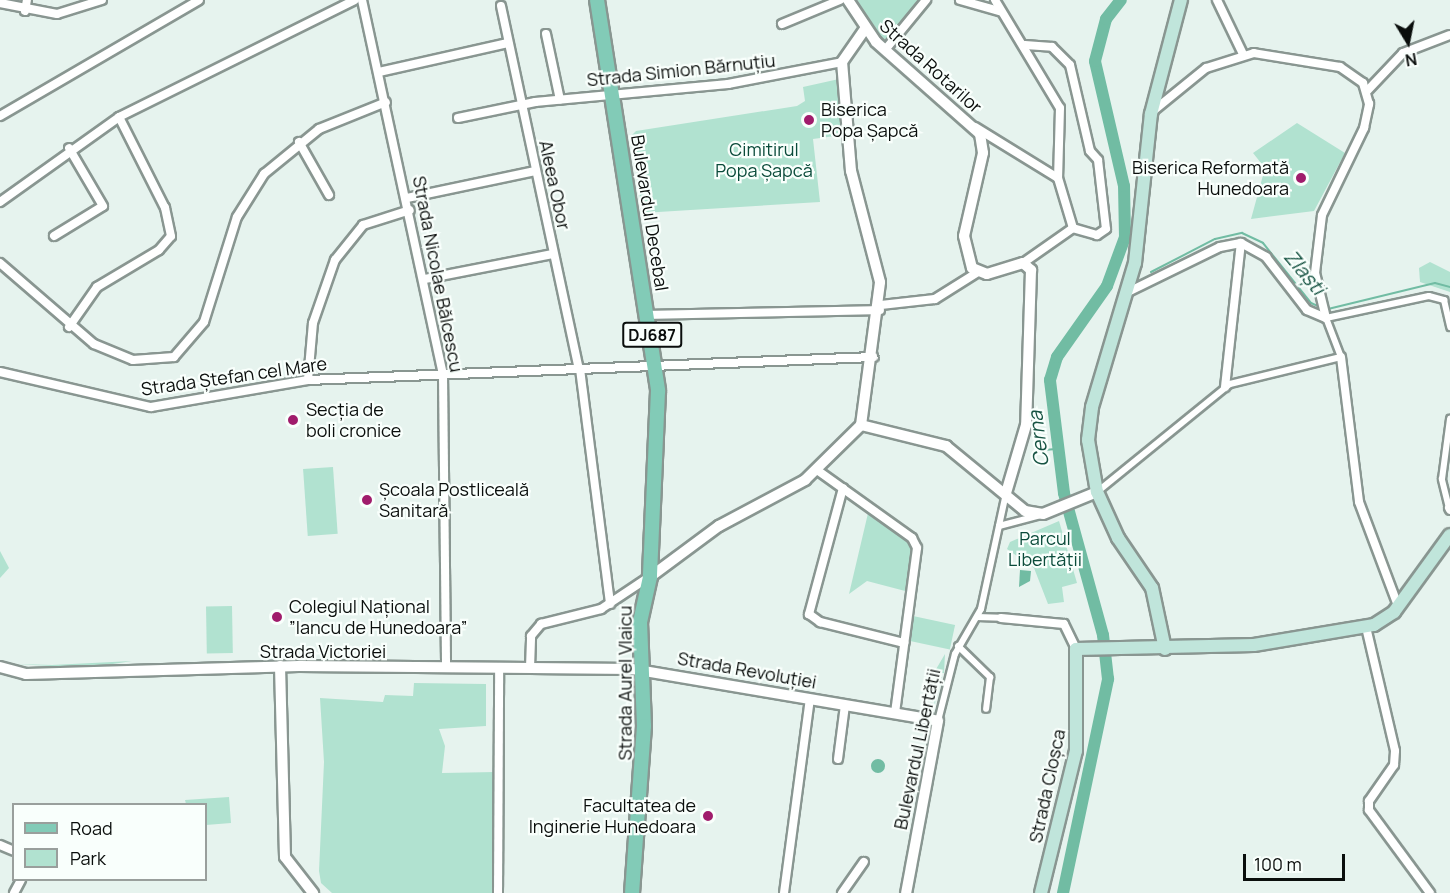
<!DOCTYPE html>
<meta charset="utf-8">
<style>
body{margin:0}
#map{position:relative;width:1450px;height:893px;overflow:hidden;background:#e6f3ee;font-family:Manrope,sans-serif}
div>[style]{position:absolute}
.green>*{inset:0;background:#b1e2d0;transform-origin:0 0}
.water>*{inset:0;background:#71bca3}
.round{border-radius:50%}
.stream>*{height:2px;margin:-1px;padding:0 1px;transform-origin:1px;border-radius:1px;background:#71bca3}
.river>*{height:12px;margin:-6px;padding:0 6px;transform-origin:6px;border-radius:6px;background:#71bca3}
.roads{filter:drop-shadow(2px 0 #899691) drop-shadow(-2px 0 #899691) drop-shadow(0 2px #899691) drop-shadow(0 -2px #899691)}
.pedestrian>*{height:6px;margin:-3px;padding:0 3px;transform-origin:3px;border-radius:3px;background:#fff}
.minor>*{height:8px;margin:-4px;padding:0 4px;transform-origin:4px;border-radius:4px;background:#fff}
.tertiary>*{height:10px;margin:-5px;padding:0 5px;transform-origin:5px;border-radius:5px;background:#fff}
.secondary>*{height:12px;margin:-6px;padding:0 6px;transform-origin:6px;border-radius:6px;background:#c0e5db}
.primary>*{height:14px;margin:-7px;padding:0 7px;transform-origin:7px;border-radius:7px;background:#82cbb7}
.dots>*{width:16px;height:16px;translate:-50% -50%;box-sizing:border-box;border:3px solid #f9fffc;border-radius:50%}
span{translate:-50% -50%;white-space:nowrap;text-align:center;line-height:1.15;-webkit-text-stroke:4.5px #f9fffc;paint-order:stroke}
.shield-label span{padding:2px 4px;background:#f9fffc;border:2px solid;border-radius:4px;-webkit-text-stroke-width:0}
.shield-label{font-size:16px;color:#0a0e0c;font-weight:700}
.street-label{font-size:18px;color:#0a0e0c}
.poi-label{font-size:18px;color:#0a0e0c}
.left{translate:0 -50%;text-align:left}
.right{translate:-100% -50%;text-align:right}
.park-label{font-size:18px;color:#0a4b3a}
.water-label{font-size:20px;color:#165342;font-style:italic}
.legend{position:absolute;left:12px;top:803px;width:195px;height:78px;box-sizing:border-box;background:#f9fffc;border:2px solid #999f9c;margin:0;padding:8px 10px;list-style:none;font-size:18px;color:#0a0e0c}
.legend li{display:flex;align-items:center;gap:12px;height:30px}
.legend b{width:30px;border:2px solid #999f9c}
.north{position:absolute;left:1378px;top:12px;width:60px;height:60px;-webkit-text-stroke:4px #f9fffc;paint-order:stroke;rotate:170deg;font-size:16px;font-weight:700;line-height:24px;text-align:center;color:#0a0e0c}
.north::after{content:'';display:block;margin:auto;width:21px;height:27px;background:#0a0e0c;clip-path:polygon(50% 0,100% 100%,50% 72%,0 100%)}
.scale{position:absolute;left:1243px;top:854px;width:102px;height:27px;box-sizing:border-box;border:3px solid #0a0e0c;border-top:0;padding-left:8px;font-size:18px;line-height:21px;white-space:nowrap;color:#0a0e0c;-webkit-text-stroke:4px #f9fffc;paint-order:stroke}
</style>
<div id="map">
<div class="green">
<i style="clip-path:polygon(853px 0,921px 0,886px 44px)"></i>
<i style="clip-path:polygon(839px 79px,842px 135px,813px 139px,820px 202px,642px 213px,632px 135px,636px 131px,797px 106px,805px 101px,803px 87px)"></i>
<i style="clip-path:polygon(1297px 123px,1345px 153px,1314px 211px,1251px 219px,1265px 168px,1253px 153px)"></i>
<i style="clip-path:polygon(1430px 262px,1450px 272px,1450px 292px,1420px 282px,1419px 268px)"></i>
<i style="left:333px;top:467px;width:67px;height:30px;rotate:86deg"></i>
<i style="clip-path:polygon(869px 509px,911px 544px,909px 592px,867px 581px,849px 594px)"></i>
<i style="clip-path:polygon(1059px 521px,1077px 583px,1062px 587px,1064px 602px,1048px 604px,1034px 568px,1007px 549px,1010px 542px)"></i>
<i style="clip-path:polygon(0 551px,9px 568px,0 578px)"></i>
<i style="left:232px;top:606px;width:47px;height:26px;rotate:89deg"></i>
<i style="left:913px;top:616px;width:43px;height:25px;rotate:12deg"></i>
<i style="clip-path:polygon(945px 654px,944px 673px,938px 673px,942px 678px,932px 676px)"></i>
<i style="clip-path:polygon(132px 661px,87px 668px,15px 664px,52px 665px)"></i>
<i style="clip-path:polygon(931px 679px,941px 682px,936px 686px,935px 706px)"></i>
<i style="clip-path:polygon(414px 683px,486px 684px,486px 726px,439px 729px,445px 746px,442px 773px,496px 772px,495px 893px,332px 893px,321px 883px,319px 871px,324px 762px,320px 698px,383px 702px,385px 695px,413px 696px)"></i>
<i style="clip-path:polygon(229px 797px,231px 823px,206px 825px,206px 804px,186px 804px,185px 800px)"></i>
</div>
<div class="water">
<i style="clip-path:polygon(1020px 570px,1031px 571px,1030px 581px,1019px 587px)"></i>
<i class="round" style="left:871px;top:759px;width:14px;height:14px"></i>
</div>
<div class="stream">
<i style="left:1151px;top:272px;width:72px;rotate:-27.3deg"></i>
<i style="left:1215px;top:239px;width:28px;rotate:-13deg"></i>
<i style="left:1242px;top:233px;width:23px;rotate:25deg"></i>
<i style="left:1263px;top:243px;width:77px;rotate:51.3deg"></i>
<i style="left:1311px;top:303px;width:12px;rotate:24deg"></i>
<i style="left:1328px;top:309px;width:110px;rotate:-13.7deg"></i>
<i style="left:1435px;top:283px;width:16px;rotate:15deg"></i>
<i style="left:1044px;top:450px;width:12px;rotate:-5deg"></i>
</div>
<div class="river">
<i style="left:1063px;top:893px;width:219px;rotate:-78.1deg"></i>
<i style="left:1108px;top:679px;width:44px;rotate:-96.5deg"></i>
<i style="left:1103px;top:635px;width:147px;rotate:-105.4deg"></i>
<i style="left:1064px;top:493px;width:114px;rotate:-97.1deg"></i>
<i style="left:1050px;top:380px;width:24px;rotate:-73deg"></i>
<i style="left:1057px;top:357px;width:87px;rotate:-54.8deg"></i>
<i style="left:1107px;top:286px;width:52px;rotate:-69.8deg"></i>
<i style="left:1125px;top:237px;width:51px;rotate:-91.1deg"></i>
<i style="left:1124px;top:186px;width:128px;rotate:-103.1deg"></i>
<i style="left:1095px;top:61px;width:43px;rotate:-75.3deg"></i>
<i style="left:1106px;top:19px;width:24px;rotate:-52deg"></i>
</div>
<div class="roads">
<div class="pedestrian">
<i style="left:1097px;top:492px;width:171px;rotate:-39.1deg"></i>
<i style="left:1230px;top:384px;width:114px;rotate:-13.7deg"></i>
<i style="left:1341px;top:357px;width:42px;rotate:-111deg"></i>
<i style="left:1326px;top:318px;width:105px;rotate:-12.1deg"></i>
<i style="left:1429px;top:296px;width:16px;rotate:15deg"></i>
<i style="left:1444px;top:300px;width:28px;rotate:77deg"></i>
<i style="left:1449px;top:508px;width:30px;rotate:-104deg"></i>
<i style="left:1442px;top:479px;width:61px;rotate:-82.4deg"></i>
<i style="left:999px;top:526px;width:43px;rotate:-14.7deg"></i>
<i style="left:977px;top:617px;width:24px;rotate:2deg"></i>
<i style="left:958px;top:646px;width:45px;rotate:44.1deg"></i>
<i style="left:990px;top:677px;width:32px;rotate:97deg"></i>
<i style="left:938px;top:721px;width:69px;rotate:-75.8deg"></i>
<i style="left:955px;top:654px;width:52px;rotate:-60deg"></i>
<i style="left:981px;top:609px;width:119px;rotate:-77.8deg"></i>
</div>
<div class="minor">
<i style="left:362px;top:0;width:383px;rotate:77.8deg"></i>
<i style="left:443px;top:374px;width:294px;rotate:89.4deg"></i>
<i style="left:960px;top:0;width:41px;rotate:15.8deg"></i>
<i style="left:995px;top:0;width:126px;rotate:59deg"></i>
<i style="left:1060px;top:108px;width:70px;rotate:91.6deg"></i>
<i style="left:1217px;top:0;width:60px;rotate:64.3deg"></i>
<i style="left:0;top:3px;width:58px;rotate:10.9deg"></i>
<i style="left:57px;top:14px;width:47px;rotate:-17.3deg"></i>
<i style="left:501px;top:6px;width:371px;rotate:77.9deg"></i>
<i style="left:25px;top:11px;width:11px;rotate:-80deg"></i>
<i style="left:782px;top:24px;width:63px;rotate:-22.5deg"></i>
<i style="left:546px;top:34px;width:67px;rotate:78deg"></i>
<i style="left:1025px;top:45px;width:27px;rotate:4deg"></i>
<i style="left:1052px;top:47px;width:25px;rotate:45deg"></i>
<i style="left:1070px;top:65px;width:88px;rotate:76.9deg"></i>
<i style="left:1090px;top:151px;width:12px;rotate:48deg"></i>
<i style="left:1098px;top:160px;width:69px;rotate:83.4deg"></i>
<i style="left:1106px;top:229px;width:11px;rotate:146deg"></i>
<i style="left:1097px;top:235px;width:25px;rotate:-164deg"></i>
<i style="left:885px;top:50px;width:65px;rotate:-50.6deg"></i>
<i style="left:379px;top:72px;width:132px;rotate:-12.7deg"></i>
<i style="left:1367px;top:91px;width:52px;rotate:-46.5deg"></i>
<i style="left:1403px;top:53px;width:50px;rotate:-21deg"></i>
<i style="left:0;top:116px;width:230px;rotate:-30.2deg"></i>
<i style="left:458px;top:118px;width:79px;rotate:-11.7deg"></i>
<i style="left:535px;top:102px;width:194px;rotate:-5.3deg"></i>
<i style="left:728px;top:84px;width:116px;rotate:-10.9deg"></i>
<i style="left:975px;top:127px;width:97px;rotate:31.6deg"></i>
<i style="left:1058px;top:178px;width:52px;rotate:73.3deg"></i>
<i style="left:299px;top:142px;width:61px;rotate:60.5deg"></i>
<i style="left:407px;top:198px;width:131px;rotate:-11.9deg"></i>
<i style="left:0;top:202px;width:146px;rotate:-35.5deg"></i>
<i style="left:119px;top:117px;width:263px;rotate:-26.4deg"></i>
<i style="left:54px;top:236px;width:57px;rotate:-31.5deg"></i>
<i style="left:103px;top:206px;width:67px;rotate:-120.4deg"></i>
<i style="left:0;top:263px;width:124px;rotate:40.8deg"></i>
<i style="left:94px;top:344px;width:42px;rotate:22.3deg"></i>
<i style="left:133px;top:360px;width:41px;rotate:-4.2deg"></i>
<i style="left:174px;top:357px;width:46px;rotate:-49.4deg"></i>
<i style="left:204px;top:322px;width:110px;rotate:-72.6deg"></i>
<i style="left:237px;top:217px;width:51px;rotate:-57.9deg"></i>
<i style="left:264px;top:174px;width:71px;rotate:-39.3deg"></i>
<i style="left:319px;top:129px;width:72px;rotate:-21.9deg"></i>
<i style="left:1023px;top:263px;width:61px;rotate:-35deg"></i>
<i style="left:425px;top:279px;width:130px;rotate:-11.1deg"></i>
<i style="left:1128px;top:292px;width:102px;rotate:-26.1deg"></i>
<i style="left:1220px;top:247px;width:21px;rotate:-11deg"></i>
<i style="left:1241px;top:243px;width:29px;rotate:29deg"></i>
<i style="left:1266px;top:257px;width:67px;rotate:52.3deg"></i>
<i style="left:1307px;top:310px;width:21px;rotate:23deg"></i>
<i style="left:1326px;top:318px;width:46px;rotate:-103.7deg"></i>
<i style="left:1315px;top:273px;width:58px;rotate:-83.1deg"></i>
<i style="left:1322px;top:215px;width:97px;rotate:-64.2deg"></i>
<i style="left:1364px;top:128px;width:25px;rotate:-78deg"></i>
<i style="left:1369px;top:104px;width:22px;rotate:-106deg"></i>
<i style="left:1363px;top:83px;width:28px;rotate:-145deg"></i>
<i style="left:1340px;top:67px;width:87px;rotate:-170.8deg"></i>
<i style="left:1254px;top:53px;width:50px;rotate:162.6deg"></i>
<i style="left:1206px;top:68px;width:68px;rotate:140.9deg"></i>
<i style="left:881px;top:305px;width:54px;rotate:-6.3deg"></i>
<i style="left:935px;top:299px;width:51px;rotate:-32.1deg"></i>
<i style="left:648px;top:315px;width:232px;rotate:-1.2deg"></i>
<i style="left:69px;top:327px;width:49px;rotate:-55deg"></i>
<i style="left:97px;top:287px;width:72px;rotate:-30.8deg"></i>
<i style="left:159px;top:250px;width:18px;rotate:-49deg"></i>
<i style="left:171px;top:236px;width:29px;rotate:-102deg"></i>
<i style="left:165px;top:208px;width:102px;rotate:-116.8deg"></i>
<i style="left:1341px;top:357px;width:146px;rotate:82.9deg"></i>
<i style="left:1359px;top:502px;width:111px;rotate:69.4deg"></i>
<i style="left:580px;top:369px;width:237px;rotate:82.7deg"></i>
<i style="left:0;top:372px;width:155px;rotate:13.1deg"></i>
<i style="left:151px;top:407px;width:159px;rotate:-9.8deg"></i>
<i style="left:308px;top:380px;width:566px;rotate:-2.33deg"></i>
<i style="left:308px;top:380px;width:57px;rotate:-85deg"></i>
<i style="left:313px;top:323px;width:67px;rotate:-70.8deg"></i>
<i style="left:335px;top:260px;width:45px;rotate:-51.3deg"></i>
<i style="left:363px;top:225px;width:49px;rotate:-17.7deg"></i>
<i style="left:1225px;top:387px;width:145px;rotate:-83.7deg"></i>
<i style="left:817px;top:470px;width:117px;rotate:35.6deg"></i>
<i style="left:912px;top:538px;width:11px;rotate:63deg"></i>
<i style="left:917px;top:548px;width:166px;rotate:97.6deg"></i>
<i style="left:843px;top:488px;width:131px;rotate:105.1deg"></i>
<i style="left:809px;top:614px;width:14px;rotate:36deg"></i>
<i style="left:820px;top:622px;width:87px;rotate:14deg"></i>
<i style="left:1449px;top:508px;width:2px;rotate:63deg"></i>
<i style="left:1001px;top:618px;width:63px;rotate:5.4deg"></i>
<i style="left:1064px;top:624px;width:28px;rotate:64deg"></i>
<i style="left:1366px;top:627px;width:127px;rotate:76.8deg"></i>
<i style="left:1395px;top:751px;width:14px;rotate:94deg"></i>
<i style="left:1394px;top:765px;width:44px;rotate:124.8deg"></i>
<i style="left:1369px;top:801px;width:9px;rotate:90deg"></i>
<i style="left:1369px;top:810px;width:103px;rotate:53.7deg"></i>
<i style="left:530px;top:668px;width:32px;rotate:-88deg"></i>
<i style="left:531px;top:636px;width:16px;rotate:-50deg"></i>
<i style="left:541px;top:624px;width:62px;rotate:-14deg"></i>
<i style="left:601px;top:609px;width:58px;rotate:-33.7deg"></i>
<i style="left:838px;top:759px;width:54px;rotate:-82.6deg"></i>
<i style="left:0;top:845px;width:15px;rotate:23deg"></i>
<i style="left:14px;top:893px;width:15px;rotate:-62deg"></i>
<i style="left:498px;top:893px;width:225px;rotate:-89.7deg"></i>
<i style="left:784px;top:893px;width:196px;rotate:-82.4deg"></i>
<i style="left:842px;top:893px;width:38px;rotate:-55deg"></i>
</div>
<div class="tertiary">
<i style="left:848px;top:0;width:50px;rotate:56.3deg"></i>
<i style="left:876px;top:42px;width:139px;rotate:41.5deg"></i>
<i style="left:980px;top:134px;width:19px;rotate:81deg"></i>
<i style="left:983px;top:153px;width:85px;rotate:102.9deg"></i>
<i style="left:964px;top:236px;width:33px;rotate:76deg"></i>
<i style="left:972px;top:268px;width:16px;rotate:22deg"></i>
<i style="left:987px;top:274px;width:38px;rotate:-17deg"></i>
<i style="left:1023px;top:263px;width:11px;rotate:41deg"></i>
<i style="left:1031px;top:270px;width:155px;rotate:91.8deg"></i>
<i style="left:1026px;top:425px;width:71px;rotate:106.4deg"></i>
<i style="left:861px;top:425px;width:144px;rotate:-82.4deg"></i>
<i style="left:880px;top:282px;width:115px;rotate:-104.6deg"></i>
<i style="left:851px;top:171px;width:109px;rotate:-94.7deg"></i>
<i style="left:842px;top:62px;width:40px;rotate:-55.1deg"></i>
<i style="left:650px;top:577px;width:86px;rotate:-36.5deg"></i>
<i style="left:719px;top:526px;width:98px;rotate:-28.1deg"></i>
<i style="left:805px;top:480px;width:78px;rotate:-44.5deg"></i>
<i style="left:861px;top:425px;width:88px;rotate:13.9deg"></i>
<i style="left:946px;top:446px;width:102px;rotate:39.4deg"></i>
<i style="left:1025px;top:511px;width:18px;rotate:9deg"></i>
<i style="left:1043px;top:514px;width:58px;rotate:-22.2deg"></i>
<i style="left:280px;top:666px;width:191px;rotate:88.5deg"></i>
<i style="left:285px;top:857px;width:46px;rotate:52.1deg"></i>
<i style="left:0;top:667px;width:27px;rotate:15deg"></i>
<i style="left:26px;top:674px;width:273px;rotate:-1.7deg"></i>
<i style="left:299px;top:666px;width:333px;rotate:0.5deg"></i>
<i style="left:632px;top:669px;width:310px;rotate:9.6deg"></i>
<i style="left:938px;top:721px;width:175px;rotate:100.5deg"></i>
</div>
<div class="secondary">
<i style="left:1165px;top:649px;width:62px;rotate:-102deg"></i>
<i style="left:1152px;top:588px;width:60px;rotate:-124.2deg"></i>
<i style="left:1118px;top:538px;width:51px;rotate:-114.5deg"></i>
<i style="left:1097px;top:492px;width:53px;rotate:-99.8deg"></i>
<i style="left:1088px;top:440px;width:33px;rotate:-83deg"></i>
<i style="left:1092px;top:407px;width:150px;rotate:-73.4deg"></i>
<i style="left:1135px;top:263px;width:150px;rotate:-83.9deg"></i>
<i style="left:1151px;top:114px;width:118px;rotate:-75.3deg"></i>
<i style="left:1041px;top:893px;width:146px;rotate:-76.2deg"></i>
<i style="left:1076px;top:751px;width:102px;rotate:-90deg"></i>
<i style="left:1076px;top:649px;width:178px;rotate:-1.3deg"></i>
<i style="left:1254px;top:645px;width:122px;rotate:-9.5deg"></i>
<i style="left:1374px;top:625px;width:24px;rotate:-33deg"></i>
<i style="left:1394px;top:612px;width:95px;rotate:-54deg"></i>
</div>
<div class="primary">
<i style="left:597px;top:0;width:396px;rotate:81.1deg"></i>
<i style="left:658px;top:391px;width:186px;rotate:92.5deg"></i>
<i style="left:650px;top:577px;width:46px;rotate:102.5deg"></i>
<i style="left:640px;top:622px;width:104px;rotate:87.8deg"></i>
<i style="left:644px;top:726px;width:167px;rotate:94.1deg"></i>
</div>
</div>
<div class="dots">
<i style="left:809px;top:120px;background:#a01c6c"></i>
<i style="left:1301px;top:178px;background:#a01c6c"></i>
<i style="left:293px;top:420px;background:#a01c6c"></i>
<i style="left:367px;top:500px;background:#a01c6c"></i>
<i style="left:277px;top:617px;background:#a01c6c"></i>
<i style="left:708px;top:816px;background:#a01c6c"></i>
</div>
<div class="shield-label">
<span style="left:652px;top:335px">DJ687</span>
</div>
<div class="street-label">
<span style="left:931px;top:66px;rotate:42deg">Strada Rotarilor</span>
<span style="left:681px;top:70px;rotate:-6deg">Strada Simion Bărnuțiu</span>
<span style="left:555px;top:185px;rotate:78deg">Aleea Obor</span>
<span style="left:650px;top:213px;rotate:81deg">Bulevardul Decebal</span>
<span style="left:438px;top:274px;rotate:79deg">Strada Nicolae Bălcescu</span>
<span style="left:234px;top:376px;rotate:-8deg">Strada Ștefan cel Mare</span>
<span style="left:323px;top:651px">Strada Victoriei</span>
<span style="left:747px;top:670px;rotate:10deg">Strada Revoluției</span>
<span style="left:625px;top:683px;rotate:-90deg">Strada Aurel Vlaicu</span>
<span style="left:917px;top:749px;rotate:-78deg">Bulevardul Libertății</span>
<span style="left:1047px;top:786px;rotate:-78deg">Strada Cloșca</span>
</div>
<div class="poi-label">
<span class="left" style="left:821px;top:120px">Biserica<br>Popa Șapcă</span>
<span class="right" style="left:1289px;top:178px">Biserica Reformată<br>Hunedoara</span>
<span class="left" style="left:306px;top:420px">Secția de<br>boli cronice</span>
<span class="left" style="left:379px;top:500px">Școala Postliceală<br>Sanitară</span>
<span class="left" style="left:289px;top:617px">Colegiul Național<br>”Iancu de Hunedoara”</span>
<span class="right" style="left:696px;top:816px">Facultatea de<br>Inginerie Hunedoara</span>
</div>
<div class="park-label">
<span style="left:764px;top:160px">Cimitirul<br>Popa Șapcă</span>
<span style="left:1045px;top:549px">Parcul<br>Libertății</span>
</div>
<div class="water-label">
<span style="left:1305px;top:272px;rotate:50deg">Zlaști</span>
<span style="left:1038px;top:439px;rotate:-97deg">Cerna</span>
</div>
<ul class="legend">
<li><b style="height:8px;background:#82cbb7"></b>Road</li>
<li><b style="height:16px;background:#b1e2d0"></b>Park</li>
</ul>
<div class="north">N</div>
<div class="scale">100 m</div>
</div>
